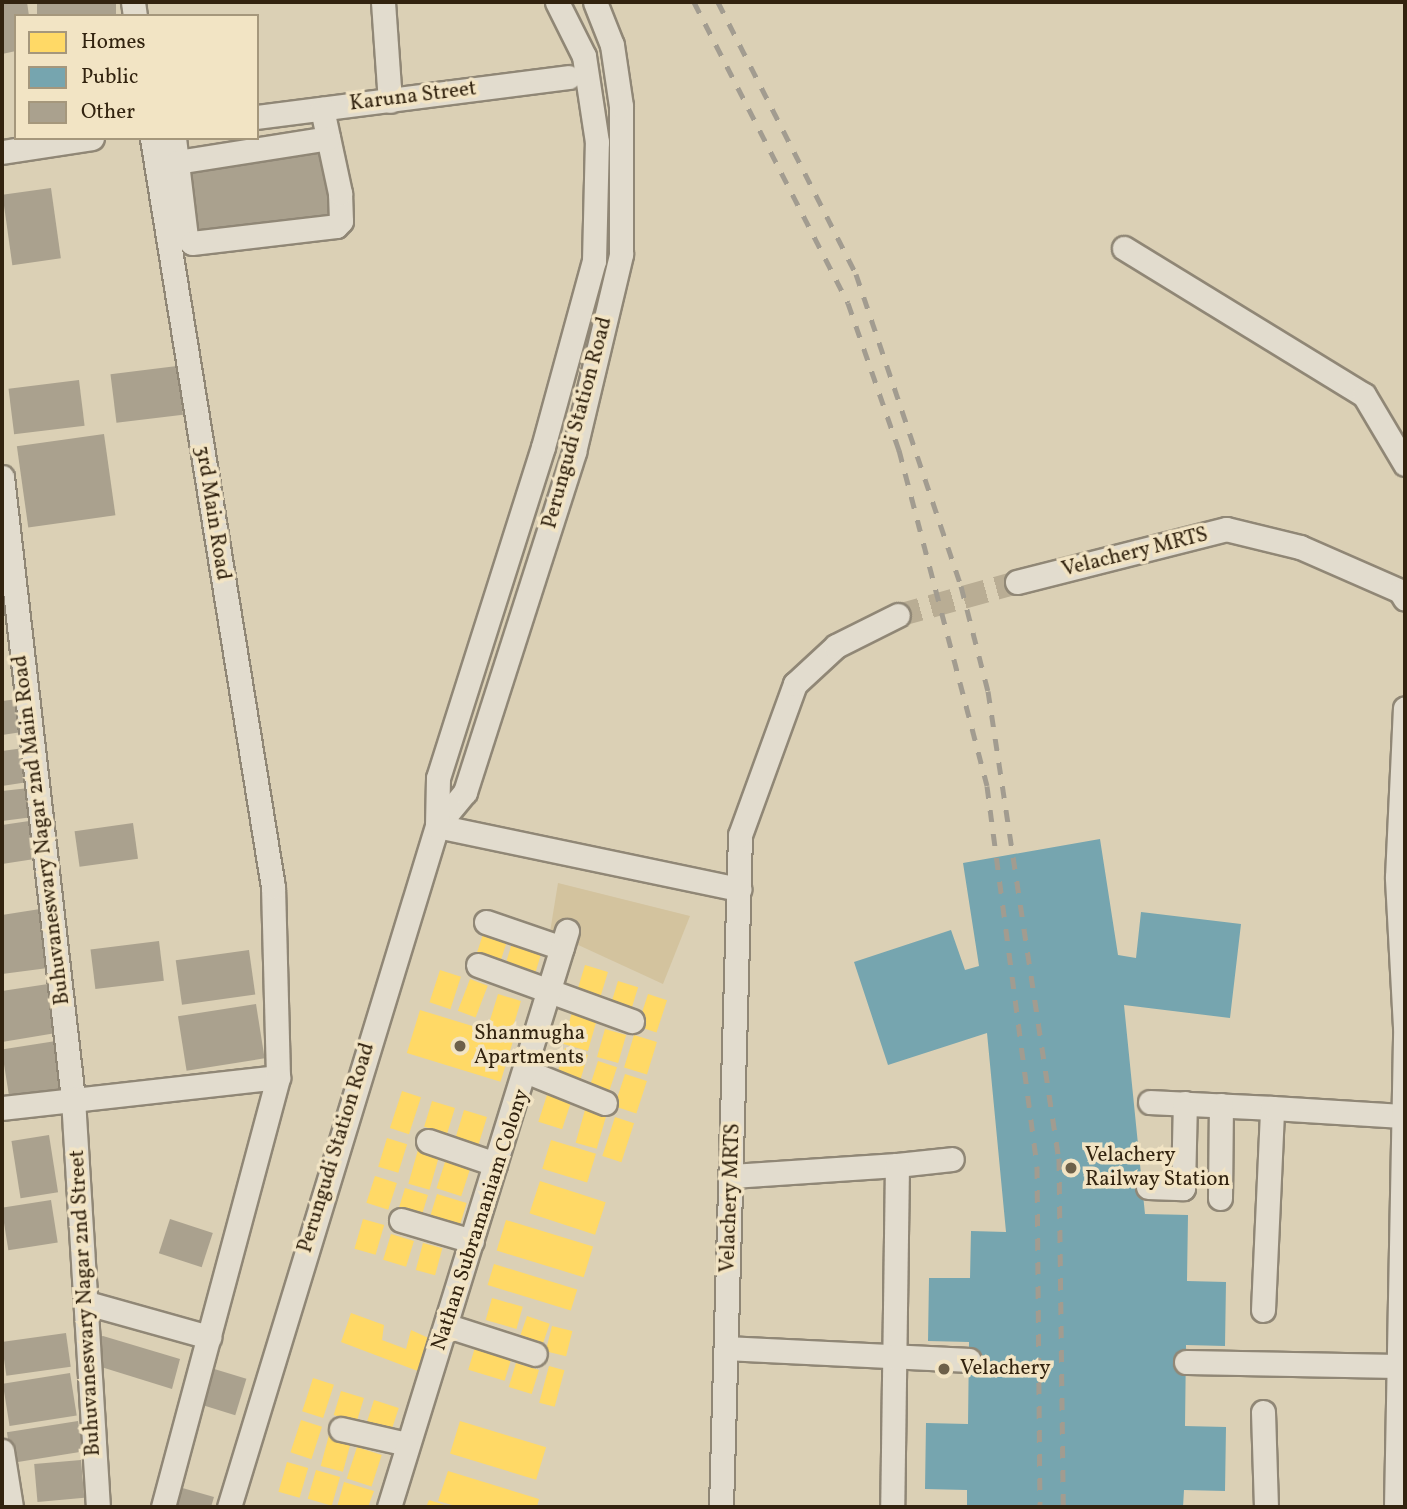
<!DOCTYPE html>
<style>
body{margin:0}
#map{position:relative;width:1407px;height:1509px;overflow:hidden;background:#dbd0b5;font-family:Vollkorn,serif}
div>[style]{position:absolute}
.green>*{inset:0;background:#d3c39e}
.homes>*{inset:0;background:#ffd966;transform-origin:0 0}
.public>*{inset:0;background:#76a5af}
.building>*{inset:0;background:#aaa18e;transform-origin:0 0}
.minor-tunnel>*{height:23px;margin-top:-11.5px;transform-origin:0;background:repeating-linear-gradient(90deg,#b9ad94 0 23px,transparent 0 34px)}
.roads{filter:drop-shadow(2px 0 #908776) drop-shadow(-2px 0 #908776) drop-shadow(0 2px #908776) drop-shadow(0 -2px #908776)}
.minor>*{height:23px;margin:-11.5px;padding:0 11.5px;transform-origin:11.5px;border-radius:11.5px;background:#e2dcce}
.rail>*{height:5px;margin-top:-2.5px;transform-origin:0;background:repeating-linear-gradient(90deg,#a29c90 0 12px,transparent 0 24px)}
.dots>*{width:19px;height:19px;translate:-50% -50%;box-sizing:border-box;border:4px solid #f2e4c4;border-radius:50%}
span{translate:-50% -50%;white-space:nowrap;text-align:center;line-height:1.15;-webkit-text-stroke:7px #f2e4c4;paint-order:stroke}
.street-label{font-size:21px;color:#32230f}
.poi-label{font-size:21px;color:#32230f}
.left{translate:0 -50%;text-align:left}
.frame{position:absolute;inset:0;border:4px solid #32230f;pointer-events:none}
.legend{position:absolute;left:14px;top:14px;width:245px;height:126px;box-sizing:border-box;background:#f2e4c4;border:2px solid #a5977c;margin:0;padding:9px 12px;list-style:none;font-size:21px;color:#32230f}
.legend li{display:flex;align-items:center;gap:14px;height:35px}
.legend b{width:35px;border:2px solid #a5977c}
</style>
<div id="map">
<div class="green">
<i style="clip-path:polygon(558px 883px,690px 916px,663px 984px,550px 932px)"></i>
</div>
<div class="homes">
<i style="left:485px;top:928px;width:25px;height:34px;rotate:18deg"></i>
<i style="left:512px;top:943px;width:31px;height:27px;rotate:17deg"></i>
<i style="left:585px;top:965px;width:24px;height:25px;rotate:17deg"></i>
<i style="left:440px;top:970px;width:22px;height:34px;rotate:18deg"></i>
<i style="left:470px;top:979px;width:19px;height:34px;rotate:21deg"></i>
<i style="left:618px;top:981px;width:21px;height:26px;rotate:17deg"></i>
<i style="left:498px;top:994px;width:24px;height:32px;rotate:17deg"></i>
<i style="left:648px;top:994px;width:20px;height:34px;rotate:18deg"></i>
<i style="left:420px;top:1010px;width:98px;height:45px;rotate:17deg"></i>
<i style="left:572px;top:1012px;width:26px;height:33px;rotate:16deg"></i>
<i style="left:605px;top:1029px;width:22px;height:29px;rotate:16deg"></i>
<i style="left:634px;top:1035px;width:24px;height:34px;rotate:17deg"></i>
<i style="left:565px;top:1048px;width:24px;height:27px;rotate:17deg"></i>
<i style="left:598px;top:1061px;width:20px;height:32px;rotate:18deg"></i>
<i style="left:625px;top:1074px;width:23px;height:34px;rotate:18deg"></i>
<i style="left:402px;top:1091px;width:20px;height:39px;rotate:18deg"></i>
<i style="left:547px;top:1095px;width:25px;height:28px;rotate:18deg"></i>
<i style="left:432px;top:1101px;width:24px;height:27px;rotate:17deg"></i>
<i style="left:464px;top:1110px;width:24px;height:30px;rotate:17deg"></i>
<i style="left:585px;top:1110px;width:22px;height:34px;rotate:16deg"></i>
<i style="left:615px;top:1117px;width:20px;height:41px;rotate:18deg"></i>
<i style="left:387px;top:1138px;width:21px;height:30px;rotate:17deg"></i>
<i style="left:551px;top:1140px;width:47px;height:30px;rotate:17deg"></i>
<i style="left:418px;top:1150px;width:22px;height:35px;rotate:16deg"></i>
<i style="left:447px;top:1156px;width:26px;height:34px;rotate:18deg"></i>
<i style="left:375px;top:1176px;width:23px;height:28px;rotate:18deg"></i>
<i style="left:540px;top:1181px;width:69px;height:34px;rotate:18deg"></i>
<i style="left:405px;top:1188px;width:24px;height:24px;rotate:17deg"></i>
<i style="left:437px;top:1194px;width:31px;height:28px;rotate:17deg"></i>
<i style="left:363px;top:1219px;width:22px;height:31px;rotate:16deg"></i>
<i style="left:506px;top:1220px;width:91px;height:32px;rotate:17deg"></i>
<i style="left:391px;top:1234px;width:24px;height:27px;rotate:17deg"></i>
<i style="left:423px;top:1243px;width:20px;height:28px;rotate:15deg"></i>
<i style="left:494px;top:1264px;width:87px;height:22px;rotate:17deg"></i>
<i style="left:492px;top:1298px;width:32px;height:23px;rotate:16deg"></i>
<i style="clip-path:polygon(351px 1313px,384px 1325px,382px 1340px,406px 1349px,411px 1330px,435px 1341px,423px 1373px,341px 1342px)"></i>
<i style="left:527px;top:1316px;width:24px;height:20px;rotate:19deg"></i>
<i style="left:552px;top:1326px;width:21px;height:26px;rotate:14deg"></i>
<i style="left:477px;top:1341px;width:38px;height:30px;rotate:17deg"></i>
<i style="left:516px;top:1363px;width:24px;height:25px;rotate:17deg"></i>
<i style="left:549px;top:1366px;width:16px;height:38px;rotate:15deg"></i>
<i style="left:313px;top:1378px;width:22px;height:35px;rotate:18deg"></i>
<i style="left:341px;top:1391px;width:24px;height:25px;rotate:17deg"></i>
<i style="left:374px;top:1400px;width:26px;height:26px;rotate:18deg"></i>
<i style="left:301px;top:1420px;width:22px;height:34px;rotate:18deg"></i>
<i style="left:460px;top:1421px;width:90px;height:34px;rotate:17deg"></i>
<i style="left:329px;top:1435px;width:23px;height:32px;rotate:15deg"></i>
<i style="left:357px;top:1447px;width:26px;height:33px;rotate:18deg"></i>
<i style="left:287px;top:1462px;width:22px;height:31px;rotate:16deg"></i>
<i style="left:316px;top:1470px;width:25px;height:30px;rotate:16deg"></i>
<i style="clip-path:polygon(448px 1471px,539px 1499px,537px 1507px,459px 1507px,438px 1501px)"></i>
<i style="clip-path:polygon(344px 1482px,374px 1491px,368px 1507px,337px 1507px)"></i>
<i style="clip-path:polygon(429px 1500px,451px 1507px,426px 1507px)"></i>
</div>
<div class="public">
<i style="clip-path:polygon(1100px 839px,1118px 955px,1136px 958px,1141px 912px,1241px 924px,1230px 1018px,1124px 1005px,1145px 1214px,1188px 1215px,1187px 1281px,1226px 1282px,1225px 1346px,1186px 1345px,1185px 1426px,1226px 1427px,1225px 1491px,1184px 1490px,1183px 1507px,967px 1507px,967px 1490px,925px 1489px,926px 1423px,968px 1424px,969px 1342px,928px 1341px,929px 1278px,970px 1278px,971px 1231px,1006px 1232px,987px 1033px,888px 1065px,854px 962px,951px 930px,965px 970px,979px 966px,963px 863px)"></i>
</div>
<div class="building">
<i style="clip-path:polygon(2px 2px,27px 2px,29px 16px,16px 16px,16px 51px,2px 54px)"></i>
<i style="left:37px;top:2px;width:79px;height:14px"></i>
<i style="left:324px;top:153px;width:69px;height:134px;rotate:85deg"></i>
<i style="left:51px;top:188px;width:71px;height:49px;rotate:82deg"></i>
<i style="left:177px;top:366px;width:49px;height:67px;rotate:83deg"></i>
<i style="left:79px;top:380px;width:46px;height:71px;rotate:83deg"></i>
<i style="left:104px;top:434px;width:82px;height:88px;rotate:82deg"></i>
<i style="clip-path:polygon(18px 699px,22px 732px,2px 735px,2px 701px)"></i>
<i style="clip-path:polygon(24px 748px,28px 782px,2px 786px,2px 751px)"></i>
<i style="clip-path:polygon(29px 788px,33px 817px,2px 821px,2px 791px)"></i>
<i style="clip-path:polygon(36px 820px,41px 858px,2px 864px,2px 825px)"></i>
<i style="left:133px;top:823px;width:36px;height:59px;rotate:82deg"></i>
<i style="clip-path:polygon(40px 909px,48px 968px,2px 974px,2px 915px)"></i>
<i style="left:159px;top:941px;width:40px;height:69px;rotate:83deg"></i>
<i style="left:249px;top:950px;width:45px;height:74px;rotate:82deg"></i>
<i style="clip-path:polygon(48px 984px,56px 1033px,2px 1042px,2px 991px)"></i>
<i style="left:256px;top:1004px;width:55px;height:79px;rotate:81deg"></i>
<i style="left:56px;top:1041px;width:50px;height:55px;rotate:81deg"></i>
<i style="left:49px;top:1135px;width:58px;height:38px;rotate:81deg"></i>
<i style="left:51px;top:1200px;width:43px;height:50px;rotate:81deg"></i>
<i style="left:170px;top:1219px;width:45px;height:36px;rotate:18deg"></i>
<i style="left:66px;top:1333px;width:34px;height:65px;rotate:82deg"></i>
<i style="clip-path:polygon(103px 1336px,180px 1359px,172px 1389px,98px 1366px,98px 1337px)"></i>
<i style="left:211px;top:1368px;width:37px;height:38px;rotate:17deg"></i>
<i style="left:70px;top:1373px;width:43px;height:68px;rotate:81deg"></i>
<i style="left:78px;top:1421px;width:31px;height:72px;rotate:81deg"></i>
<i style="left:81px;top:1460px;width:38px;height:47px;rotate:85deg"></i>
<i style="clip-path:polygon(172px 1485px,214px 1497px,211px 1507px,166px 1507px)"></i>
</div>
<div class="minor-tunnel">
<i style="left:898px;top:615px;width:123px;rotate:-15.5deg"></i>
</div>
<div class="roads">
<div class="minor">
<i style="left:133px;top:2px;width:14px;rotate:82deg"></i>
<i style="left:383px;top:2px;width:99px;rotate:86deg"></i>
<i style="left:257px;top:117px;width:314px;rotate:-7.3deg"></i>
<i style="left:174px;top:138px;width:100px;rotate:83.1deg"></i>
<i style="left:186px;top:237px;width:8px;rotate:45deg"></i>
<i style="left:192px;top:243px;width:145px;rotate:-6.7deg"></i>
<i style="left:336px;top:226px;width:7px;rotate:-45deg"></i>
<i style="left:341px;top:221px;width:28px;rotate:-92deg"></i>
<i style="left:340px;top:193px;width:86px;rotate:-102.1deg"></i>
<i style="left:2px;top:152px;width:91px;rotate:-8.8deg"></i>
<i style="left:177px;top:162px;width:153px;rotate:-9deg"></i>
<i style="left:1124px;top:248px;width:281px;rotate:31.5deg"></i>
<i style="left:1364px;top:395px;width:80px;rotate:59.3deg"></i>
<i style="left:2px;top:477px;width:626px;rotate:83.49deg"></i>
<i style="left:73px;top:1099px;width:409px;rotate:86.5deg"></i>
<i style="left:1017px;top:582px;width:216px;rotate:-14.2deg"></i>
<i style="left:1226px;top:529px;width:76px;rotate:13.7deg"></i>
<i style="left:1300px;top:547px;width:109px;rotate:23.7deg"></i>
<i style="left:1400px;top:591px;width:9px;rotate:58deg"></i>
<i style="left:437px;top:826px;width:44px;rotate:-50.5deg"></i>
<i style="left:465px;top:792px;width:357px;rotate:-72.2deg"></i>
<i style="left:574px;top:452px;width:204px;rotate:-76.6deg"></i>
<i style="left:621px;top:254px;width:148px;rotate:-90deg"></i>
<i style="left:621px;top:106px;width:62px;rotate:-98.4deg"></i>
<i style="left:612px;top:45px;width:46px;rotate:-111.6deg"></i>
<i style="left:437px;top:826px;width:309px;rotate:11.8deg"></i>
<i style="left:486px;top:922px;width:80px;rotate:18.9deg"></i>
<i style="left:478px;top:965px;width:164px;rotate:20deg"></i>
<i style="left:528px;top:1072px;width:83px;rotate:21.9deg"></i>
<i style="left:1150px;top:1102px;width:122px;rotate:2.8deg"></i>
<i style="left:2px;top:1108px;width:278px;rotate:-6.4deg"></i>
<i style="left:278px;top:1077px;width:190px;rotate:-91.5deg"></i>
<i style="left:273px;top:887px;width:759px;rotate:-99.18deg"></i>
<i style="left:428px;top:1141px;width:71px;rotate:18.9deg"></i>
<i style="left:897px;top:1165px;width:55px;rotate:-6.2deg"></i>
<i style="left:732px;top:1176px;width:165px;rotate:-3.8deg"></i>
<i style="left:897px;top:1165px;width:342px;rotate:90.8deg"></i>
<i style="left:1148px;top:1187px;width:35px;rotate:2deg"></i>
<i style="left:1183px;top:1188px;width:85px;rotate:-88.7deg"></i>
<i style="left:1220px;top:1198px;width:93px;rotate:-89.4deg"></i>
<i style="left:401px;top:1220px;width:74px;rotate:16.5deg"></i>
<i style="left:87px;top:1303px;width:127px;rotate:15.6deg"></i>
<i style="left:1263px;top:1310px;width:202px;rotate:-87.4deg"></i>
<i style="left:1272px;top:1108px;width:131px;rotate:3.5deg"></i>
<i style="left:448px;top:1326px;width:91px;rotate:17.8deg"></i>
<i style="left:726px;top:1348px;width:243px;rotate:2.8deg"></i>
<i style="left:1186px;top:1362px;width:213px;rotate:1.1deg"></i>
<i style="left:1263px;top:1412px;width:95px;rotate:88.2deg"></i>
<i style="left:341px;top:1429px;width:68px;rotate:12.8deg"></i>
<i style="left:2px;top:1451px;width:57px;rotate:80.9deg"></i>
<i style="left:163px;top:1507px;width:445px;rotate:-75deg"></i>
<i style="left:229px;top:1507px;width:712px;rotate:-73.02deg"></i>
<i style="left:437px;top:826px;width:48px;rotate:-88.8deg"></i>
<i style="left:438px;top:778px;width:347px;rotate:-72.4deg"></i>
<i style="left:543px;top:447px;width:193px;rotate:-74.7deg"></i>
<i style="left:594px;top:261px;width:119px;rotate:-88.6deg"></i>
<i style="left:597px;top:142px;width:87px;rotate:-98.6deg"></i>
<i style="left:584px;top:56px;width:60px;rotate:-116.6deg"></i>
<i style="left:389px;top:1507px;width:603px;rotate:-72.83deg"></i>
<i style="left:721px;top:1507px;width:672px;rotate:-88.38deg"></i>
<i style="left:740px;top:835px;width:161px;rotate:-70deg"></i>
<i style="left:795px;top:684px;width:56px;rotate:-42.8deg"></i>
<i style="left:836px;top:646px;width:69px;rotate:-26.6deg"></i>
<i style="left:1396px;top:1507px;width:480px;rotate:-88.9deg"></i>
<i style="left:1405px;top:1027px;width:150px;rotate:-93.1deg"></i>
<i style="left:1397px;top:877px;width:169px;rotate:-87.3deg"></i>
</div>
</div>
<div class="rail">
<i style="left:694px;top:2px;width:338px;rotate:62.9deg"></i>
<i style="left:848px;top:303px;width:156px;rotate:70.9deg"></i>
<i style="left:899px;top:450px;width:347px;rotate:75.3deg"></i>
<i style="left:987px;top:786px;width:383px;rotate:82.5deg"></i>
<i style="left:1037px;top:1166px;width:341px;rotate:89.5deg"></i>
<i style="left:718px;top:2px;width:305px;rotate:63.1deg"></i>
<i style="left:856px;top:274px;width:329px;rotate:71.4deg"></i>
<i style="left:961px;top:586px;width:108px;rotate:75.6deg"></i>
<i style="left:988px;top:691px;width:472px;rotate:81.4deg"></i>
<i style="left:1059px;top:1158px;width:349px;rotate:89.3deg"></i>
</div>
<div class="dots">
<i style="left:460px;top:1046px;background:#6d6049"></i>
<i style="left:1071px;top:1168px;background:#6d6049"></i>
<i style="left:944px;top:1369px;background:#6d6049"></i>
</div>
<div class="street-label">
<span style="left:413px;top:97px;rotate:-7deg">Karuna Street</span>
<span style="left:578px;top:423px;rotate:-75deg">Perungudi Station Road</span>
<span style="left:212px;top:513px;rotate:81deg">3rd Main Road</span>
<span style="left:1135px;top:553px;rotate:-14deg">Velachery MRTS</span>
<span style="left:42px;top:830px;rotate:-97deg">Buhuvaneswary Nagar 2nd Main Road</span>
<span style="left:337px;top:1148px;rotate:-73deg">Perungudi Station Road</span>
<span style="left:731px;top:1198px;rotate:-88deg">Velachery MRTS</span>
<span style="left:481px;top:1220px;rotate:-72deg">Nathan Subramaniam Colony</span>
<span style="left:86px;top:1303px;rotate:-93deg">Buhuvaneswary Nagar 2nd Street</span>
</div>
<div class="poi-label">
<span class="left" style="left:474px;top:1046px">Shanmugha<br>Apartments</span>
<span class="left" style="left:1085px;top:1168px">Velachery<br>Railway Station</span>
<span class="left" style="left:960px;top:1369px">Velachery</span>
</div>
<div class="frame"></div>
<ul class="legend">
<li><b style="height:19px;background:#ffd966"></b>Homes</li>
<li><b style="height:19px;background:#76a5af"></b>Public</li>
<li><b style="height:19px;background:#aaa18e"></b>Other</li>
</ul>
</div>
